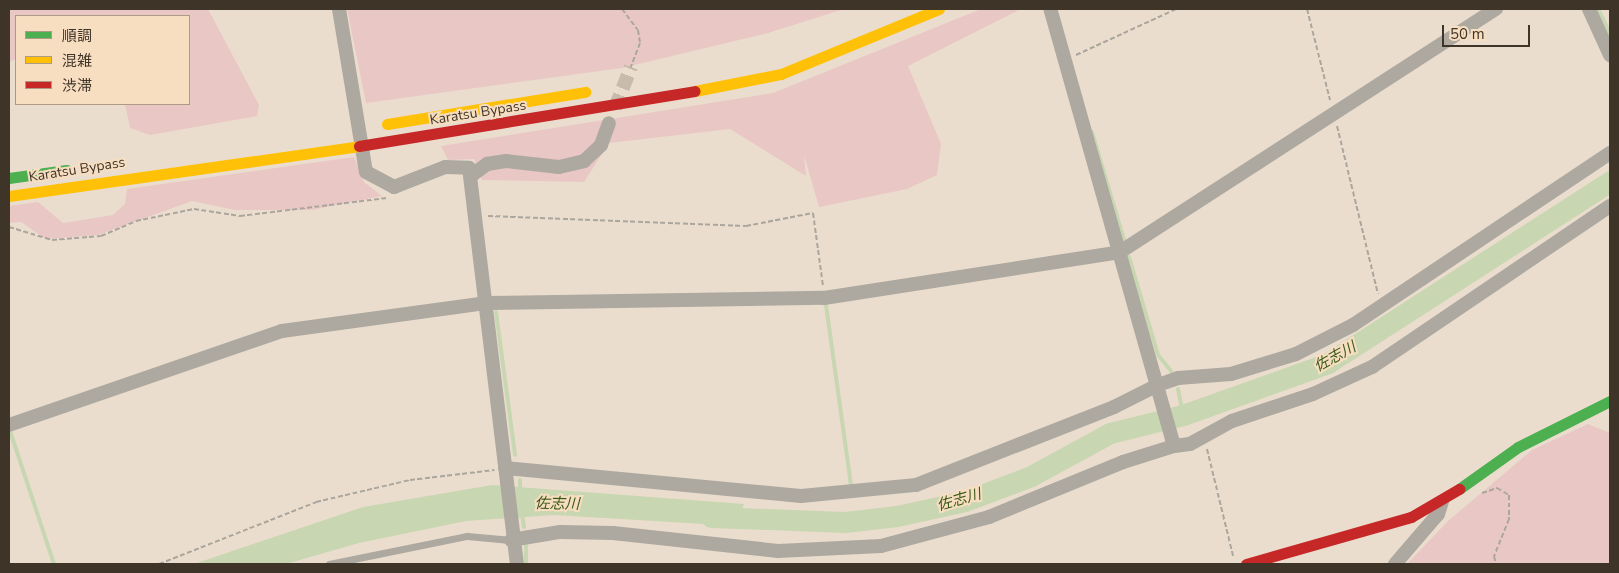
<!DOCTYPE html>
<meta charset="utf-8">
<style>
body{margin:0}
#map{position:relative;width:1619px;height:573px;overflow:hidden;background:#ebddce;font-family:"Nunito Sans","Noto Sans JP",sans-serif}
div>[style]{position:absolute}
.green>*{inset:0;background:#e9c7c5}
.water>*{inset:0;background:#c8d7b1}
.stream>*{height:4px;margin:-2px;padding:0 2px;transform-origin:2px;border-radius:2px;background:#c8d7b1}
.river>*{height:21px;margin:-10.5px;padding:0 10.5px;transform-origin:10.5px;border-radius:10.5px;background:#c8d7b1}
.street-tunnel>*{height:14px;margin-top:-7px;transform-origin:0;background:repeating-linear-gradient(90deg,#c8bbad 0 14px,transparent 0 21px)}
.path>*{height:2px;margin-top:-1px;transform-origin:0;background:repeating-linear-gradient(90deg,#aba69d 0 5px,transparent 0 7.5px)}
.lane>*{height:7px;margin:-3.5px;padding:0 3.5px;transform-origin:3.5px;border-radius:3.5px;background:#ada9a0}
.street>*{height:14px;margin:-7px;padding:0 7px;transform-origin:7px;border-radius:7px;background:#ada9a0}
.fast>*{height:11px;margin:-5.5px;padding:0 5.5px;transform-origin:5.5px;border-radius:5.5px;background:#4caf50}
.slow>*{height:11px;margin:-5.5px;padding:0 5.5px;transform-origin:5.5px;border-radius:5.5px;background:#ffc107}
.jam>*{height:11px;margin:-5.5px;padding:0 5.5px;transform-origin:5.5px;border-radius:5.5px;background:#c62828}
span{translate:-50% -50%;white-space:nowrap;text-align:center;line-height:1.15;-webkit-text-stroke:4px #f8dec1;paint-order:stroke}
.street-label{font-size:14px;color:#3e3428}
.water-label{font-size:15px;color:#395a17;font-style:italic}
.frame{position:absolute;inset:0;border:10px solid #3e3428;pointer-events:none}
.legend{position:absolute;left:15px;top:15px;width:175px;height:90px;box-sizing:border-box;background:#f8dec1;border:1px solid #ae9a84;margin:0;padding:6px 9px;list-style:none;font-size:15px;color:#3e3428}
.legend li{display:flex;align-items:center;gap:10px;height:25px}
.legend b{width:25px;border:1px solid #ae9a84}
.scale{position:absolute;left:1442px;top:25px;width:88px;height:22px;box-sizing:border-box;border:2px solid #3e3428;border-top:0;padding-left:6px;font-size:15px;line-height:18px;white-space:nowrap;color:#3e3428;-webkit-text-stroke:4px #f8dec1;paint-order:stroke}
</style>
<div id="map">
<div class="green">
<i style="clip-path:polygon(9px 9px,208px 9px,259px 105px,257px 116px,150px 135px,130px 128px,125px 104px,189px 104px,189px 16px,16px 16px,16px 59px,9px 62px)"></i>
<i style="clip-path:polygon(347px 9px,844px 9px,768px 33px,622px 68px,366px 103px)"></i>
<i style="clip-path:polygon(981px 9px,1021px 9px,908px 66px,941px 144px,937px 175px,907px 189px,819px 207px,804px 155px,806px 176px,730px 129px,609px 143px,584px 182px,482px 180px,474px 159px,448px 160px,441px 146px,773px 93px)"></i>
<i style="clip-path:polygon(354px 157px,364px 182px,382px 196px,311px 210px,235px 210px,192px 201px,98px 235px,46px 239px,21px 222px,9px 223px,9px 206px,38px 202px,63px 223px,113px 215px,125px 204px,127px 189px)"></i>
<i style="clip-path:polygon(1588px 424px,1610px 433px,1610px 564px,1407px 564px,1448px 521px,1532px 450px)"></i>
</div>
<div class="water">
<i style="clip-path:polygon(492px 485px,744px 504px,737px 526px,554px 515px,466px 521px,359px 543px,286px 564px,194px 564px,363px 507px)"></i>
</div>
<div class="stream">
<i style="left:1598px;top:9px;width:28px;rotate:64deg"></i>
<i style="left:1092px;top:132px;width:113px;rotate:73.5deg"></i>
<i style="left:1129px;top:257px;width:102px;rotate:73.5deg"></i>
<i style="left:1158px;top:355px;width:21px;rotate:51deg"></i>
<i style="left:826px;top:305px;width:183px;rotate:82.1deg"></i>
<i style="left:496px;top:312px;width:144px;rotate:82.4deg"></i>
<i style="left:1178px;top:389px;width:26px;rotate:79deg"></i>
<i style="left:10px;top:431px;width:140px;rotate:71.7deg"></i>
<i style="left:520px;top:480px;width:12px;rotate:90deg"></i>
<i style="left:522px;top:514px;width:13px;rotate:81deg"></i>
<i style="left:526px;top:564px;width:19px;rotate:-90deg"></i>
</div>
<div class="river">
<i style="left:711px;top:517px;width:134px;rotate:2.1deg"></i>
<i style="left:845px;top:522px;width:52px;rotate:-6.6deg"></i>
<i style="left:897px;top:516px;width:70px;rotate:-12.4deg"></i>
<i style="left:965px;top:501px;width:71px;rotate:-20.7deg"></i>
<i style="left:1031px;top:476px;width:90px;rotate:-28.6deg"></i>
<i style="left:1110px;top:433px;width:75px;rotate:-13.9deg"></i>
<i style="left:1183px;top:415px;width:154px;rotate:-19.7deg"></i>
<i style="left:1328px;top:363px;width:336px;rotate:-32.8deg"></i>
</div>
<div class="street-tunnel">
<i style="left:615px;top:108px;width:44px;rotate:-68.7deg"></i>
</div>
<div class="path">
<i style="left:622px;top:9px;width:26px;rotate:53deg"></i>
<i style="left:638px;top:30px;width:13px;rotate:81deg"></i>
<i style="left:640px;top:43px;width:26px;rotate:111deg"></i>
<i style="left:1307px;top:9px;width:94px;rotate:75.8deg"></i>
<i style="left:1076px;top:55px;width:110px;rotate:-24.7deg"></i>
<i style="left:1337px;top:126px;width:173px;rotate:76.3deg"></i>
<i style="left:488px;top:216px;width:258px;rotate:2.2deg"></i>
<i style="left:746px;top:226px;width:68px;rotate:-11deg"></i>
<i style="left:813px;top:213px;width:74px;rotate:82.2deg"></i>
<i style="left:9px;top:227px;width:45px;rotate:16.8deg"></i>
<i style="left:52px;top:240px;width:49px;rotate:-4.7deg"></i>
<i style="left:101px;top:236px;width:38px;rotate:-23deg"></i>
<i style="left:136px;top:221px;width:59px;rotate:-11.7deg"></i>
<i style="left:194px;top:209px;width:47px;rotate:8.7deg"></i>
<i style="left:240px;top:216px;width:148px;rotate:-7deg"></i>
<i style="left:1207px;top:449px;width:110px;rotate:76.3deg"></i>
<i style="left:1482px;top:493px;width:16px;rotate:-18deg"></i>
<i style="left:1497px;top:488px;width:14px;rotate:30deg"></i>
<i style="left:1509px;top:495px;width:24px;rotate:90deg"></i>
<i style="left:1509px;top:519px;width:40px;rotate:112deg"></i>
<i style="left:1494px;top:556px;width:8px;rotate:76deg"></i>
<i style="left:159px;top:564px;width:169px;rotate:-21.5deg"></i>
<i style="left:316px;top:502px;width:97px;rotate:-13.2deg"></i>
<i style="left:410px;top:480px;width:85px;rotate:-6.8deg"></i>
</div>
<div class="lane">
<i style="left:329px;top:564px;width:141px;rotate:-11.5deg"></i>
<i style="left:467px;top:536px;width:44px;rotate:5.2deg"></i>
</div>
<div class="street">
<i style="left:339px;top:9px;width:165px;rotate:80.6deg"></i>
<i style="left:366px;top:172px;width:32px;rotate:28deg"></i>
<i style="left:394px;top:187px;width:55px;rotate:-21.4deg"></i>
<i style="left:445px;top:167px;width:24px;rotate:2deg"></i>
<i style="left:469px;top:168px;width:399px;rotate:83.1deg"></i>
<i style="left:1589px;top:9px;width:51px;rotate:65.5deg"></i>
<i style="left:472px;top:175px;width:19px;rotate:-36deg"></i>
<i style="left:487px;top:164px;width:19px;rotate:-9deg"></i>
<i style="left:506px;top:161px;width:53px;rotate:6.5deg"></i>
<i style="left:559px;top:167px;width:26px;rotate:-13deg"></i>
<i style="left:584px;top:161px;width:23px;rotate:-43deg"></i>
<i style="left:601px;top:145px;width:23px;rotate:-70deg"></i>
<i style="left:9px;top:425px;width:289px;rotate:-19deg"></i>
<i style="left:282px;top:331px;width:207px;rotate:-7.8deg"></i>
<i style="left:487px;top:303px;width:337px;rotate:-0.9deg"></i>
<i style="left:824px;top:298px;width:300px;rotate:-8.8deg"></i>
<i style="left:1120px;top:252px;width:448px;rotate:-32.9deg"></i>
<i style="left:1174px;top:446px;width:16px;rotate:-7deg"></i>
<i style="left:1190px;top:444px;width:48px;rotate:-28.7deg"></i>
<i style="left:1232px;top:421px;width:85px;rotate:-18.4deg"></i>
<i style="left:1313px;top:394px;width:65px;rotate:-24.6deg"></i>
<i style="left:1372px;top:367px;width:287px;rotate:-34.1deg"></i>
<i style="left:505px;top:468px;width:297px;rotate:5.4deg"></i>
<i style="left:801px;top:496px;width:116px;rotate:-5.5deg"></i>
<i style="left:916px;top:485px;width:213px;rotate:-21.5deg"></i>
<i style="left:1114px;top:407px;width:49px;rotate:-26.6deg"></i>
<i style="left:1158px;top:385px;width:21px;rotate:-19deg"></i>
<i style="left:1178px;top:378px;width:53px;rotate:-4.3deg"></i>
<i style="left:1231px;top:374px;width:68px;rotate:-17.1deg"></i>
<i style="left:1296px;top:354px;width:64px;rotate:-27deg"></i>
<i style="left:1353px;top:325px;width:309px;rotate:-33.8deg"></i>
<i style="left:511px;top:540px;width:50px;rotate:-9.3deg"></i>
<i style="left:560px;top:532px;width:53px;rotate:1.1deg"></i>
<i style="left:613px;top:533px;width:166px;rotate:6.2deg"></i>
<i style="left:778px;top:551px;width:103px;rotate:-2.8deg"></i>
<i style="left:881px;top:546px;width:112px;rotate:-15deg"></i>
<i style="left:989px;top:517px;width:145px;rotate:-22.3deg"></i>
<i style="left:1123px;top:462px;width:53px;rotate:-17.4deg"></i>
<i style="left:1174px;top:446px;width:454px;rotate:-105.8deg"></i>
<i style="left:1395px;top:564px;width:66px;rotate:-49.3deg"></i>
<i style="left:1438px;top:514px;width:13px;rotate:-72deg"></i>
</div>
<div class="fast">
<i style="left:9px;top:178px;width:58px;rotate:-8deg"></i>
<i style="left:1459px;top:489px;width:72px;rotate:-35.4deg"></i>
<i style="left:1518px;top:447px;width:103px;rotate:-26.6deg"></i>
</div>
<div class="slow">
<i style="left:695px;top:91px;width:88px;rotate:-11.2deg"></i>
<i style="left:781px;top:74px;width:171px;rotate:-22.4deg"></i>
<i style="left:387px;top:124px;width:201px;rotate:-9.2deg"></i>
<i style="left:9px;top:196px;width:354px;rotate:-8.1deg"></i>
</div>
<div class="jam">
<i style="left:359px;top:146px;width:340px;rotate:-9.3deg"></i>
<i style="left:1246px;top:564px;width:172px;rotate:-15.9deg"></i>
<i style="left:1411px;top:517px;width:56px;rotate:-30.3deg"></i>
</div>
<div class="street-label">
<span style="left:478px;top:113px;rotate:-9deg">Karatsu Bypass</span>
<span style="left:77px;top:170px;rotate:-9deg">Karatsu Bypass</span>
</div>
<div class="water-label">
<span style="left:1335px;top:357px;rotate:-29deg">佐志川</span>
<span style="left:959px;top:500px;rotate:-16deg">佐志川</span>
<span style="left:557px;top:504px;rotate:1deg">佐志川</span>
</div>
<div class="frame"></div>
<ul class="legend">
<li><b style="height:6px;background:#4caf50"></b>順調</li>
<li><b style="height:6px;background:#ffc107"></b>混雑</li>
<li><b style="height:6px;background:#c62828"></b>渋滞</li>
</ul>
<div class="scale">50 m</div>
</div>
